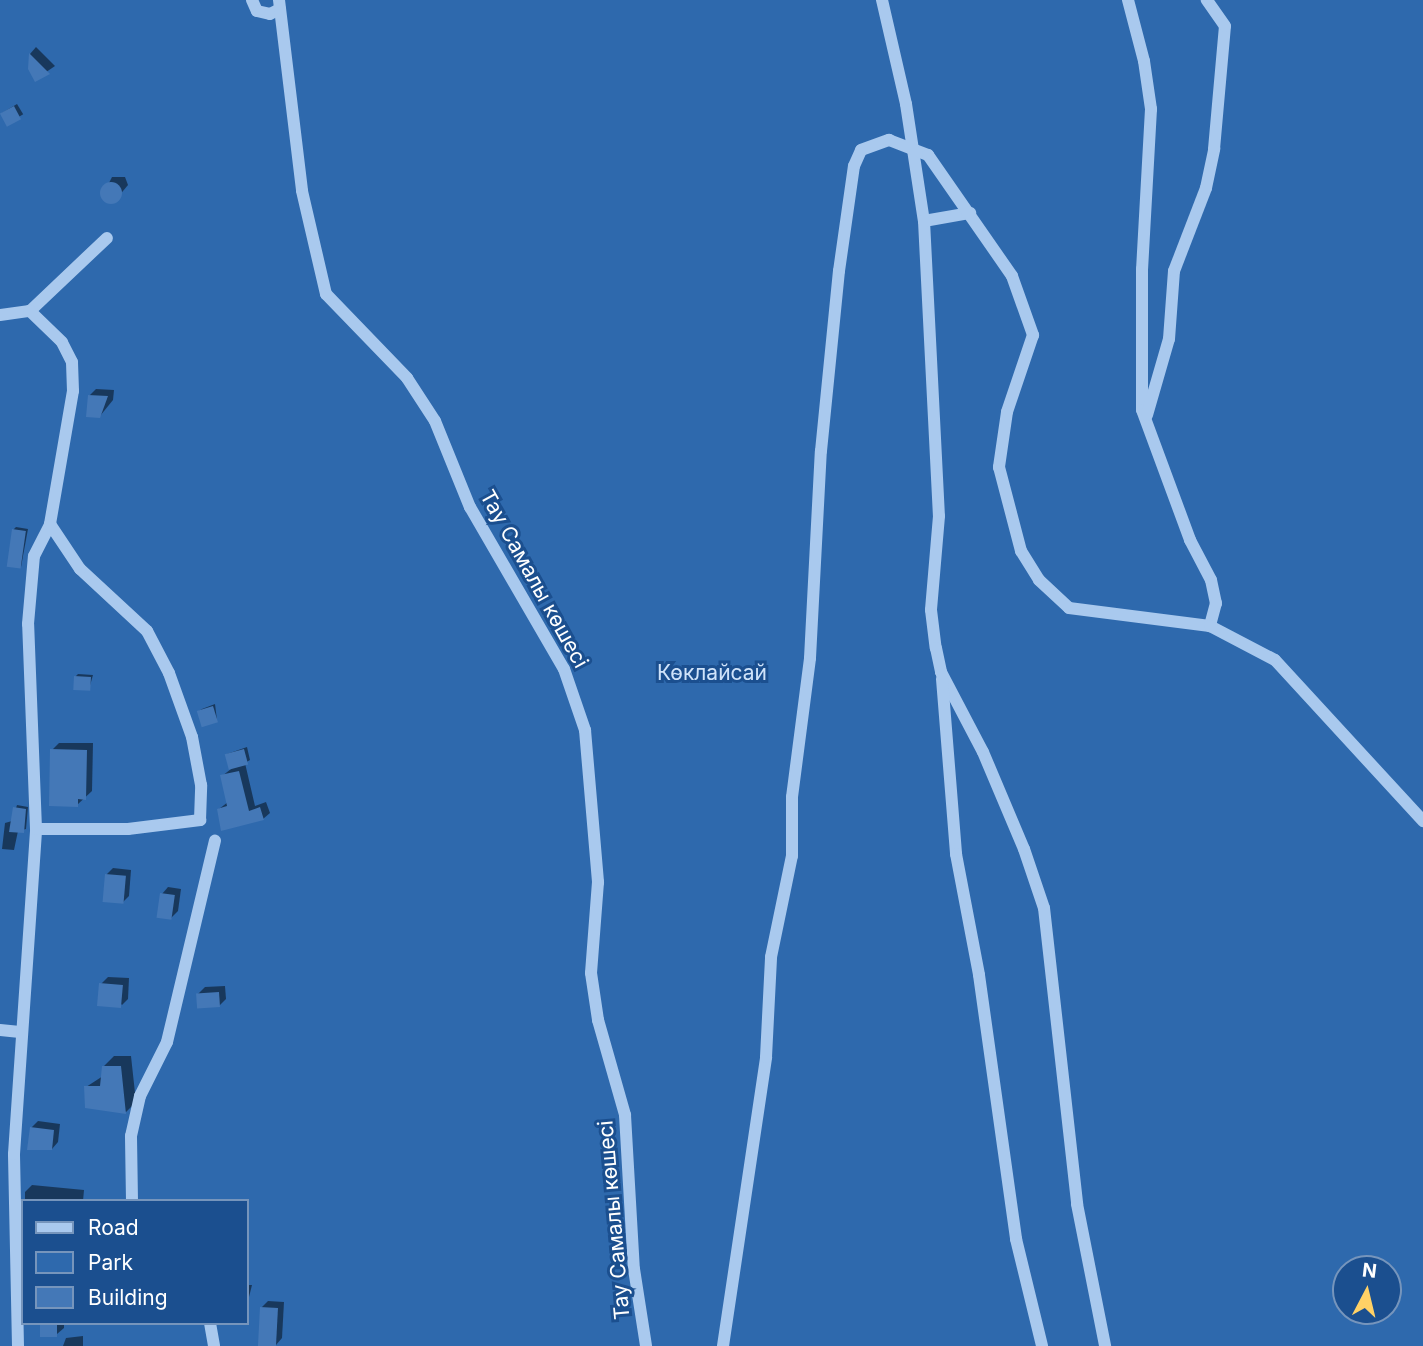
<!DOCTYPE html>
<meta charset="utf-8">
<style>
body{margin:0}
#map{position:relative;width:1423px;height:1346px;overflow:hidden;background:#1b4f8f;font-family:Inter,sans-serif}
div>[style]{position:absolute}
.green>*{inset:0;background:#2e69ad}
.shadow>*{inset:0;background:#0007;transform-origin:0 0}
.building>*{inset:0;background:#4478b7;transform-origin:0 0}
.round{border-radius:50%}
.minor>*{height:12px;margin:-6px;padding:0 6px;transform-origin:6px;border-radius:6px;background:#a9c9ee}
span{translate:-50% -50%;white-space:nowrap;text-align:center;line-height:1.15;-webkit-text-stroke:6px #1b4f8f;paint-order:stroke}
.street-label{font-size:21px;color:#fff}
.park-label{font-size:21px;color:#cfe3fa}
.legend{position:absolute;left:21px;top:1199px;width:228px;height:126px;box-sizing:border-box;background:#1b4f8f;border:2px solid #7695bc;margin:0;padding:9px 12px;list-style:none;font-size:21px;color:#fff}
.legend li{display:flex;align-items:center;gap:14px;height:35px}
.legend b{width:35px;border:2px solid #7695bc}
.north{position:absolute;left:1332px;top:1255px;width:70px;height:70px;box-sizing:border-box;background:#1b4f8f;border:2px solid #7695bc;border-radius:50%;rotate:7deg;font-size:19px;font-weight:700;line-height:28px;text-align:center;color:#fff}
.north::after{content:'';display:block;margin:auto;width:24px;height:32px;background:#ffd166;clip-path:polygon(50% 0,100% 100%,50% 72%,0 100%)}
</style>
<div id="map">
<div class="green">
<i style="clip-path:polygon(evenodd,0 0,1423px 0,1423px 1346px,0 1346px,0 0,23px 1201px,247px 1201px,247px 1323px,23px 1323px,23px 1201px,0 0,1346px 1269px,1388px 1269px,1388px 1311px,1346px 1311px,1346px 1269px)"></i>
</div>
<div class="shadow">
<i style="clip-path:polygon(36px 47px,55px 66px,36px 79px,29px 69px,30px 54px)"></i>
<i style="left:17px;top:104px;width:12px;height:19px;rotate:59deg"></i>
<i style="clip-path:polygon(112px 177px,125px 177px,128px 185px,113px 203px,102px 197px)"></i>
<i style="clip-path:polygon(96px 389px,114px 390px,113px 400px,100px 416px,89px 396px)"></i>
<i style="clip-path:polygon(16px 527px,28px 529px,21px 567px,13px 530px)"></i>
<i style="clip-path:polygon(78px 674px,93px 675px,89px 689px,75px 677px)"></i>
<i style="clip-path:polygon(215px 704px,217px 720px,199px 711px,202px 709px)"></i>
<i style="clip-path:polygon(59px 743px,93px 743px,92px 791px,77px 805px,52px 750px)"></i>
<i style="clip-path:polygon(247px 747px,250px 760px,245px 763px,255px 806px,266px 802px,270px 813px,263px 819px,219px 809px,228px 802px,222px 776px,231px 769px,227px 754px)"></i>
<i style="clip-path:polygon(17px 805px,28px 807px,26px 829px,18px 831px,14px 850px,2px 849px,5px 823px,12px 821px)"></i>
<i style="clip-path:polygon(113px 868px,131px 870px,129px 896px,122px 903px,106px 875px)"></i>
<i style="clip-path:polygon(168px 887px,181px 889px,178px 911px,171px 918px,162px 894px)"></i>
<i style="clip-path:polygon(108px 977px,129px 978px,128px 999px,122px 1005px,101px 984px)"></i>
<i style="clip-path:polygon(225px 986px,226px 999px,219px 1006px,198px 994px,205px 987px)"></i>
<i style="clip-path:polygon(114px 1056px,131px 1056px,136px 1102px,126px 1112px,86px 1087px,103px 1076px,103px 1067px)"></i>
<i style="clip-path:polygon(38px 1121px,60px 1124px,58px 1142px,52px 1149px,31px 1128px)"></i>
<i style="clip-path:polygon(32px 1185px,84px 1190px,83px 1201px,25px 1201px,25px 1192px)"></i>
<i style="clip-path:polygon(247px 1285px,252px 1285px,247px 1305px)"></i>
<i style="clip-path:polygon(268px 1301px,284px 1302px,282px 1338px,276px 1345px,261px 1308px)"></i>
<i style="clip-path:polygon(42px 1323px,64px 1323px,64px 1328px,57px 1334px)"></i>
<i style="clip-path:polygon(83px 1336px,83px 1346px,63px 1346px,66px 1338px)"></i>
</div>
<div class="building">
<i style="clip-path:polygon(29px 53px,50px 74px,35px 82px,28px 69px)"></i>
<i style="left:14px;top:106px;width:15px;height:16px;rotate:62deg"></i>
<i class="round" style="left:100px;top:182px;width:22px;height:22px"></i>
<i style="clip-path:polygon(88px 395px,108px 396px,100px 418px,86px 417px)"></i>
<i style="left:12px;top:529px;width:14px;height:38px;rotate:8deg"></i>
<i style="left:74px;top:676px;width:17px;height:14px;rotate:3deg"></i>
<i style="left:213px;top:706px;width:17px;height:17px;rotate:73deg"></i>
<i style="clip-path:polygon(50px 749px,87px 750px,86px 800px,78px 799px,78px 807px,49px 806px)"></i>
<i style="left:244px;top:749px;width:16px;height:20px;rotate:75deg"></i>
<i style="clip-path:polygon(239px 771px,249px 811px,260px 807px,264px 820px,221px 831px,217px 809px,227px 806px,220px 775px)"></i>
<i style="clip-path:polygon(13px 807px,26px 809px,24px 833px,9px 832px)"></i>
<i style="left:105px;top:874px;width:21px;height:28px;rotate:5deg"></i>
<i style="left:160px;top:893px;width:15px;height:25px;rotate:8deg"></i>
<i style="left:99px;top:983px;width:24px;height:23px;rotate:5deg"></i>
<i style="left:219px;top:992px;width:15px;height:23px;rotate:86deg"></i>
<i style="clip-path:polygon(102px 1066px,121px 1066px,126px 1114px,85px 1108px,84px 1086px,100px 1086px)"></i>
<i style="clip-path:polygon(30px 1127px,54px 1130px,52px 1150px,27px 1150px)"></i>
<i style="left:260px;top:1307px;width:18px;height:39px;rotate:3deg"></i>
<i style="left:40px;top:1323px;width:17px;height:14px"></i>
</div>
<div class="minor">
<i style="left:252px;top:0;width:12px;rotate:66deg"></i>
<i style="left:257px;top:11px;width:13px;rotate:13deg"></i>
<i style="left:270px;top:14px;width:11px;rotate:-27deg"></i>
<i style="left:279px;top:0;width:192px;rotate:83.1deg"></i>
<i style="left:302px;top:191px;width:106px;rotate:76.9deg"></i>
<i style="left:326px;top:294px;width:117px;rotate:46deg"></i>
<i style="left:407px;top:378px;width:51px;rotate:56.9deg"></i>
<i style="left:435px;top:421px;width:93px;rotate:67.9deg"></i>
<i style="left:470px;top:507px;width:187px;rotate:59.9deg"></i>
<i style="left:564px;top:669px;width:65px;rotate:71deg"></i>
<i style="left:585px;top:730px;width:153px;rotate:85.1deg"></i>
<i style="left:598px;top:882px;width:91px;rotate:94.4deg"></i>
<i style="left:591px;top:973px;width:48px;rotate:81.5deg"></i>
<i style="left:598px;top:1020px;width:99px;rotate:74.1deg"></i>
<i style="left:625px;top:1115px;width:154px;rotate:86.7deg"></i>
<i style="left:634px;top:1269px;width:78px;rotate:81.1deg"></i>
<i style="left:882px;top:0;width:107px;rotate:77deg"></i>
<i style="left:906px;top:104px;width:118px;rotate:81.3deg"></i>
<i style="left:924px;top:221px;width:295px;rotate:87.1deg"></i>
<i style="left:939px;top:516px;width:94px;rotate:94.9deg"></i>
<i style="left:931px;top:610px;width:38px;rotate:83deg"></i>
<i style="left:936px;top:648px;width:25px;rotate:78deg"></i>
<i style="left:941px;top:672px;width:90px;rotate:62.3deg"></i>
<i style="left:983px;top:752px;width:105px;rotate:67.1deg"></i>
<i style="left:1024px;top:849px;width:62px;rotate:71.3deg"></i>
<i style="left:1044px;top:908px;width:298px;rotate:83.6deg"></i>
<i style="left:1077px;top:1204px;width:145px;rotate:78.8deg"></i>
<i style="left:1128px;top:0;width:63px;rotate:75.3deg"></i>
<i style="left:1144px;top:61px;width:49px;rotate:81.7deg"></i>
<i style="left:1151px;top:109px;width:160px;rotate:93.2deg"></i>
<i style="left:1142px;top:269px;width:141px;rotate:90deg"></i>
<i style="left:1142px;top:410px;width:139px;rotate:69.7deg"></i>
<i style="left:1190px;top:540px;width:45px;rotate:62.3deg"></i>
<i style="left:1211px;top:580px;width:24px;rotate:78deg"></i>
<i style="left:1216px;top:603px;width:24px;rotate:105deg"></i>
<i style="left:924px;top:221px;width:47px;rotate:-9.9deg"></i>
<i style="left:30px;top:311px;width:106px;rotate:-43.5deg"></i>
<i style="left:0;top:315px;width:30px;rotate:-8deg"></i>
<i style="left:1147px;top:415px;width:79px;rotate:-73.9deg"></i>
<i style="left:1169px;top:339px;width:68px;rotate:-85.8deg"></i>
<i style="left:1174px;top:271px;width:89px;rotate:-68.9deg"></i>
<i style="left:1206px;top:188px;width:40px;rotate:-78deg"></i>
<i style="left:1214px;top:149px;width:123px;rotate:-84.9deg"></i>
<i style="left:1225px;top:26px;width:32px;rotate:-125deg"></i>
<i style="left:942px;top:679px;width:176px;rotate:85.4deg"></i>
<i style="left:956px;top:854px;width:123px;rotate:79.2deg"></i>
<i style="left:979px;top:975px;width:267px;rotate:82deg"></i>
<i style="left:1016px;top:1239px;width:110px;rotate:76.3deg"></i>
<i style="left:36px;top:829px;width:92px"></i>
<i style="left:128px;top:829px;width:73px;rotate:-7.1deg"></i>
<i style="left:200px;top:820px;width:35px;rotate:-88deg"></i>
<i style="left:201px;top:785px;width:49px;rotate:-100.6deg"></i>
<i style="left:192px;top:737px;width:68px;rotate:-109.8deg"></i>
<i style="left:169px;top:673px;width:47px;rotate:-117.6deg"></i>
<i style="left:147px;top:631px;width:91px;rotate:-137.2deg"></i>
<i style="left:80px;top:569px;width:54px;rotate:-123.7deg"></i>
<i style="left:0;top:1030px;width:20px;rotate:6deg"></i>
<i style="left:132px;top:1201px;width:65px;rotate:-90.9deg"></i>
<i style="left:131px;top:1136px;width:41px;rotate:-77.3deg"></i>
<i style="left:140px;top:1096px;width:60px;rotate:-63.4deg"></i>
<i style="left:167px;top:1042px;width:207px;rotate:-76.6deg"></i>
<i style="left:210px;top:1323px;width:23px;rotate:80deg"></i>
<i style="left:18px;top:1346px;width:192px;rotate:-91.2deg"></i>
<i style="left:14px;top:1154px;width:326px;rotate:-86.1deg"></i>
<i style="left:36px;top:829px;width:205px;rotate:-92.2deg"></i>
<i style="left:28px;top:624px;width:68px;rotate:-85deg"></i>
<i style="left:34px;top:556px;width:36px;rotate:-63deg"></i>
<i style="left:50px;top:524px;width:135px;rotate:-80.2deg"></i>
<i style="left:73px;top:391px;width:29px;rotate:-92deg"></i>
<i style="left:72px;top:362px;width:22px;rotate:-117deg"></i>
<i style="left:62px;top:342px;width:45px;rotate:-135.9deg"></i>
<i style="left:723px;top:1346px;width:292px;rotate:-81.5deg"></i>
<i style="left:766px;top:1057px;width:100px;rotate:-87.1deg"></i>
<i style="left:771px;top:957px;width:103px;rotate:-78.3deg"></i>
<i style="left:792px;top:856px;width:59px;rotate:-90deg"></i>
<i style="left:792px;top:797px;width:140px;rotate:-82.6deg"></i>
<i style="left:810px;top:658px;width:207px;rotate:-87deg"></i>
<i style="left:821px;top:451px;width:181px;rotate:-84.3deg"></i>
<i style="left:839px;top:271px;width:106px;rotate:-81.9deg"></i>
<i style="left:854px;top:166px;width:17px;rotate:-66deg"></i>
<i style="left:861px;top:150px;width:30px;rotate:-20deg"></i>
<i style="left:889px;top:140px;width:42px;rotate:21deg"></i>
<i style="left:928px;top:155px;width:147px;rotate:55.2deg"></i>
<i style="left:1012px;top:276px;width:63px;rotate:70.4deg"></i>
<i style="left:1033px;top:335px;width:81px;rotate:108.7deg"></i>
<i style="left:1007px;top:412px;width:56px;rotate:98.3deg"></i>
<i style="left:999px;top:467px;width:87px;rotate:75.3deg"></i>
<i style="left:1021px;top:551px;width:34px;rotate:58deg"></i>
<i style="left:1039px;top:580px;width:41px;rotate:43deg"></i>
<i style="left:1069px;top:608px;width:142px;rotate:7.3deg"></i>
<i style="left:1210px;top:626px;width:73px;rotate:27.6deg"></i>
<i style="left:1275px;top:660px;width:219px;rotate:47.4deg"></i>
</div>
<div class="street-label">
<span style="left:534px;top:579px;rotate:61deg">Тау Самалы көшесі</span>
<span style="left:614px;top:1220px;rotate:-95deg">Тау Самалы көшесі</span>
</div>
<div class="park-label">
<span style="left:712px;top:673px">Көклайсай</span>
</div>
<ul class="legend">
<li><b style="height:9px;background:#a9c9ee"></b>Road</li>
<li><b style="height:19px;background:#2e69ad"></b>Park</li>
<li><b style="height:19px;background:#4478b7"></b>Building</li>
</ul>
<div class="north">N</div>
</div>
